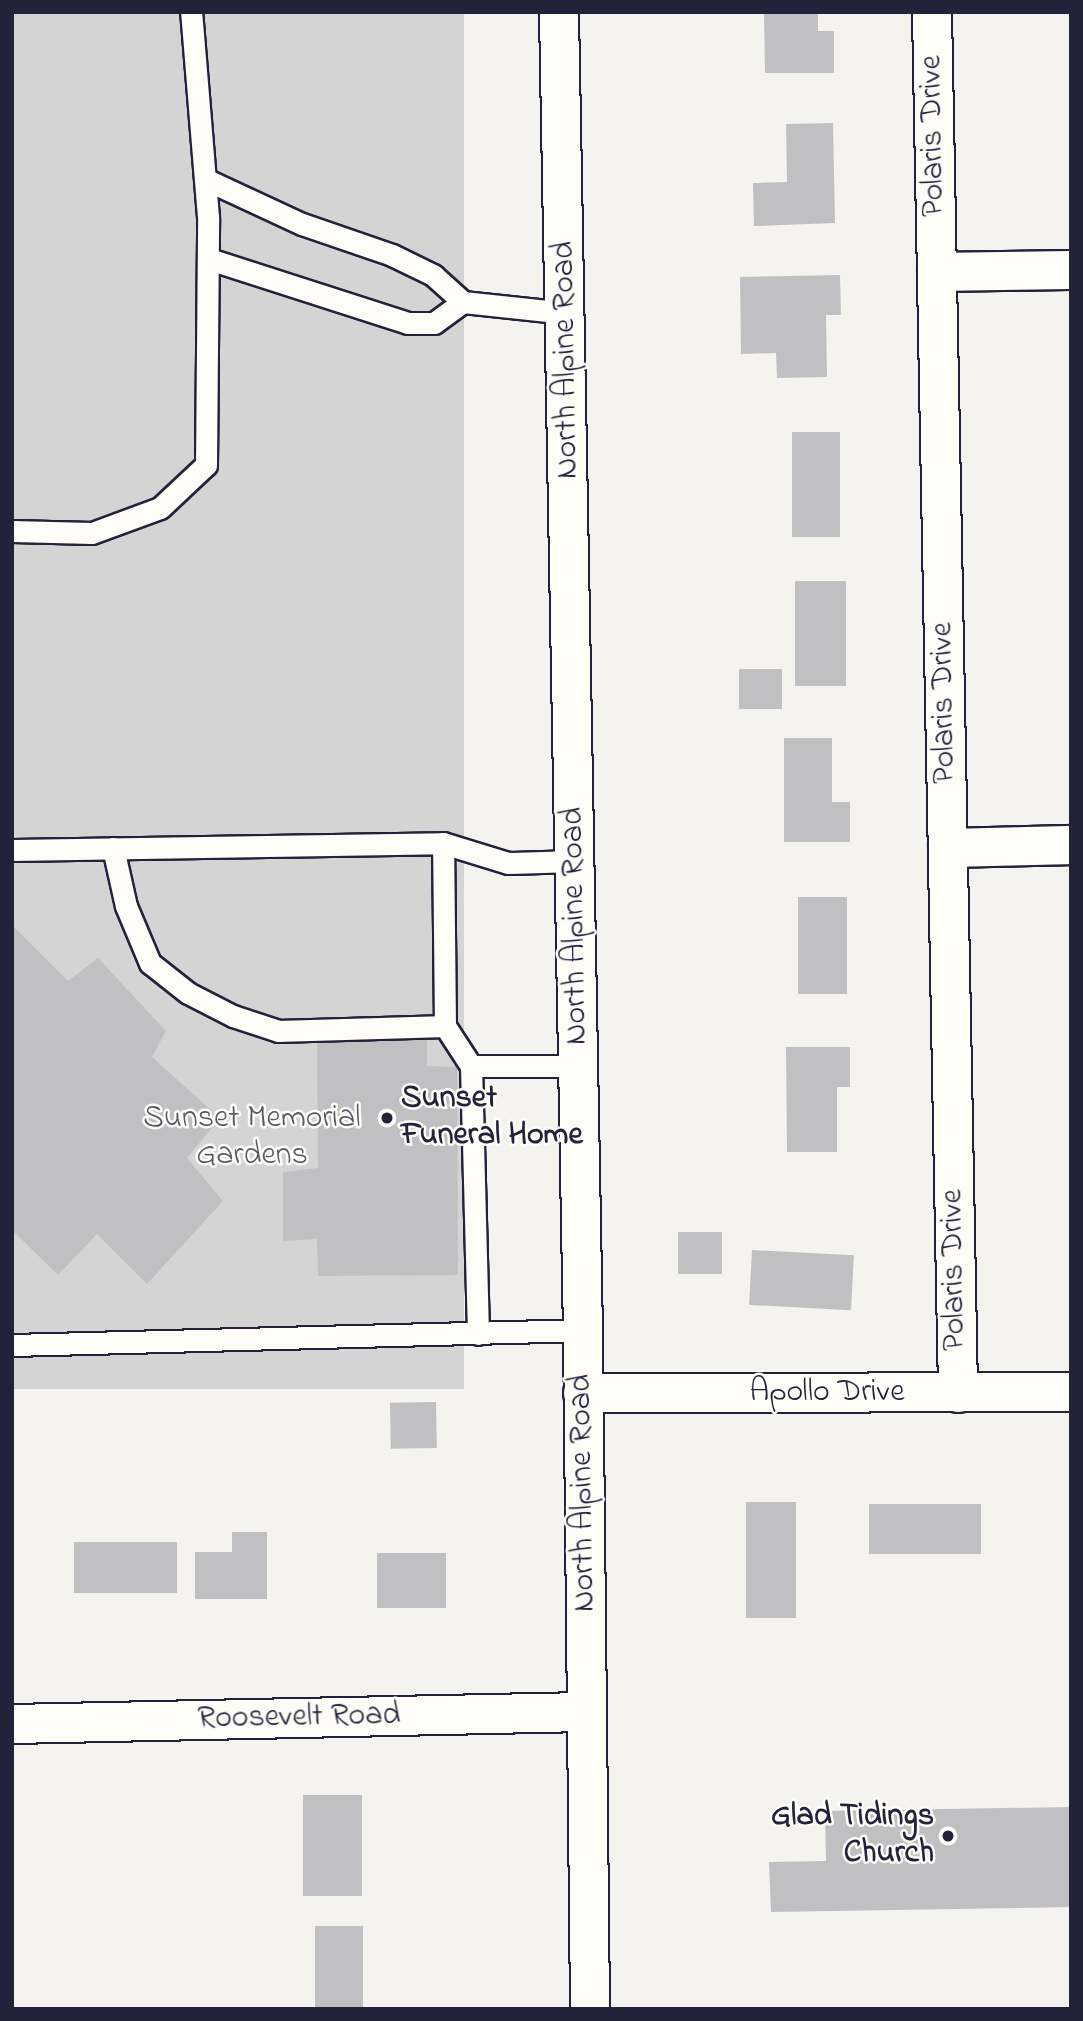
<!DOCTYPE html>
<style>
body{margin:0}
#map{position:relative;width:1083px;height:2021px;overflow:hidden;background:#f4f3ef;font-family:"Indie Flower",sans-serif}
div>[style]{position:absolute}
.green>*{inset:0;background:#d5d4d5;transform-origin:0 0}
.building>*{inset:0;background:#c0bfc2;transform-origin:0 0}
.roads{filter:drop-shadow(2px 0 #22223b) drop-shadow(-2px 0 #22223b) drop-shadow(0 2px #22223b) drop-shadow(0 -2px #22223b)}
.lane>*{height:21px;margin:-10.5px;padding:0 10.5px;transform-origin:10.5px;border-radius:10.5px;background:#fdfcf7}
.street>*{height:38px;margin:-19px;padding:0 19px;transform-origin:19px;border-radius:19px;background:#fdfcf7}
.secondary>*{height:38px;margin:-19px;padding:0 19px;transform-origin:19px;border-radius:19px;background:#fdfcf7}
.dots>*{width:19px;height:19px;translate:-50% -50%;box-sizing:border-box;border:4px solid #fdfcf7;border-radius:50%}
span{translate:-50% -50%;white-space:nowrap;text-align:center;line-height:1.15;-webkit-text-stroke:5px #fdfcf7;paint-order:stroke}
.street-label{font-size:32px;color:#22223b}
.poi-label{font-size:32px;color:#22223b;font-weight:700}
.left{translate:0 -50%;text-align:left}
.right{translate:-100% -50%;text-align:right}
.park-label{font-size:32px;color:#585769}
.frame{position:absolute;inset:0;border:14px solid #22223b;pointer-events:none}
</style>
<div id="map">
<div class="green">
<i style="left:12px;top:12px;width:452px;height:1377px"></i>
</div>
<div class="building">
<i style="clip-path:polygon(764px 12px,818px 12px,818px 31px,834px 31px,834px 73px,765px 73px)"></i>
<i style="clip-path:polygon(833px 123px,835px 223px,754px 226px,753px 183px,787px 182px,786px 124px)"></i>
<i style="clip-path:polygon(840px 275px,841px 315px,826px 315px,827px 377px,777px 378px,776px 353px,741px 354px,740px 277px)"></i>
<i style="left:792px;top:432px;width:48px;height:105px"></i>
<i style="left:795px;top:581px;width:51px;height:105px"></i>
<i style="left:739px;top:669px;width:43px;height:40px"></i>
<i style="clip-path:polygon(784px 738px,832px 738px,832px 802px,850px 802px,850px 842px,784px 842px)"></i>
<i style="left:798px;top:897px;width:49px;height:97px"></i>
<i style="clip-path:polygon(12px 925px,68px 981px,98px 958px,166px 1031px,152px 1057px,220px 1118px,187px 1158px,223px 1201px,147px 1284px,97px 1234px,58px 1275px,12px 1230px)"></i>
<i style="clip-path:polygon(427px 1031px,427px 1066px,457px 1067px,458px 1275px,318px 1276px,317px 1239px,283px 1241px,283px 1172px,318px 1168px,317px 1033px)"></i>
<i style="clip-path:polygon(786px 1047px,850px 1047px,850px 1087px,837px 1087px,837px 1152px,787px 1152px)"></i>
<i style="left:678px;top:1232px;width:44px;height:42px"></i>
<i style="left:752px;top:1250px;width:102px;height:55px;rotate:3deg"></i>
<i style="left:436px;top:1402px;width:46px;height:46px;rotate:89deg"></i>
<i style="left:746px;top:1502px;width:50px;height:116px"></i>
<i style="left:869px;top:1504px;width:112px;height:50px"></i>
<i style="clip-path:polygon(232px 1532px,267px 1532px,267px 1599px,195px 1599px,195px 1552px,232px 1552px)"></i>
<i style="left:177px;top:1542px;width:51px;height:103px;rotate:90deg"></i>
<i style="left:377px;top:1553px;width:69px;height:55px"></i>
<i style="left:303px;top:1795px;width:59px;height:101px"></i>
<i style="clip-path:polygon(1071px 1807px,1071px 1907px,771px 1912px,769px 1862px,826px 1861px,825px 1811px)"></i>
<i style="left:315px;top:1926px;width:48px;height:83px"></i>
</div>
<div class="roads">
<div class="lane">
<i style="left:207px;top:180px;width:105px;rotate:24.9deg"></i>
<i style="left:302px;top:224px;width:95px;rotate:19deg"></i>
<i style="left:392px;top:255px;width:46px;rotate:26deg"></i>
<i style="left:433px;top:275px;width:40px;rotate:42deg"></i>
<i style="left:463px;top:302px;width:104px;rotate:6.1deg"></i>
<i style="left:209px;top:259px;width:209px;rotate:17.8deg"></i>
<i style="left:408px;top:323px;width:26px"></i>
<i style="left:434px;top:323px;width:36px;rotate:-36deg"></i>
<i style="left:12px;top:531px;width:80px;rotate:1.4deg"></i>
<i style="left:92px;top:533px;width:72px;rotate:-20.2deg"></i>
<i style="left:160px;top:508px;width:63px;rotate:-43.1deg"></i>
<i style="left:206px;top:465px;width:248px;rotate:-89.5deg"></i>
<i style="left:208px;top:217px;width:206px;rotate:-94.7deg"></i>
<i style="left:113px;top:848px;width:59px;rotate:77.4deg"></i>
<i style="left:126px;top:906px;width:62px;rotate:67.2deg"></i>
<i style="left:150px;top:963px;width:48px;rotate:38.3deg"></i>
<i style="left:188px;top:993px;width:51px;rotate:27.1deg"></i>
<i style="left:233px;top:1016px;width:48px;rotate:18.1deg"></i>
<i style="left:279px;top:1031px;width:166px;rotate:-1.7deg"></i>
<i style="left:445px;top:1026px;width:183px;rotate:-90.6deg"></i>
<i style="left:12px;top:850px;width:431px;rotate:-0.9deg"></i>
<i style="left:443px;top:843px;width:68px;rotate:17.1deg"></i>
<i style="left:508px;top:863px;width:67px;rotate:-1.7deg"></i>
<i style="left:445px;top:1026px;width:48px;rotate:57deg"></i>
<i style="left:471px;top:1066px;width:268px;rotate:88.5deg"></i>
<i style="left:471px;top:1066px;width:107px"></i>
<i style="left:12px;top:1345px;width:571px;rotate:-1.5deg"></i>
</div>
<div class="street">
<i style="left:932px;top:12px;width:1381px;rotate:88.92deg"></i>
<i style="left:937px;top:272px;width:134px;rotate:-0.9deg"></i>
<i style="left:948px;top:848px;width:123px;rotate:-1.4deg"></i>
<i style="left:583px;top:1393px;width:488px;rotate:-0.1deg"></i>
</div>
<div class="secondary">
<i style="left:559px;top:12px;width:1318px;rotate:88.96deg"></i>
<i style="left:583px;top:1330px;width:679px;rotate:89.41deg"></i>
<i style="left:12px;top:1724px;width:574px;rotate:-1.2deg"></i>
</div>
</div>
<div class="dots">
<i style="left:387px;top:1118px;background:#22223b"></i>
<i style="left:948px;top:1836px;background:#22223b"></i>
</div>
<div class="street-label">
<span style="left:934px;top:136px;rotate:-91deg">Polaris Drive</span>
<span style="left:567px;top:360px;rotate:-91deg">North Alpine Road</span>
<span style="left:945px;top:703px;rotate:-91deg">Polaris Drive</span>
<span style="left:576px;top:926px;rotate:-91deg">North Alpine Road</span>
<span style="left:955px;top:1270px;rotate:-91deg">Polaris Drive</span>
<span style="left:827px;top:1393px">Apollo Drive</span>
<span style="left:584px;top:1493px;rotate:-91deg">North Alpine Road</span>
<span style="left:299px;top:1718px;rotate:-1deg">Roosevelt Road</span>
</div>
<div class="poi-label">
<span class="left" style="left:401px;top:1118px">Sunset<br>Funeral Home</span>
<span class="right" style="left:934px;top:1836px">Glad Tidings<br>Church</span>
</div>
<div class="park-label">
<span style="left:252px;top:1138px">Sunset Memorial<br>Gardens</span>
</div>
<div class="frame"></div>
</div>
